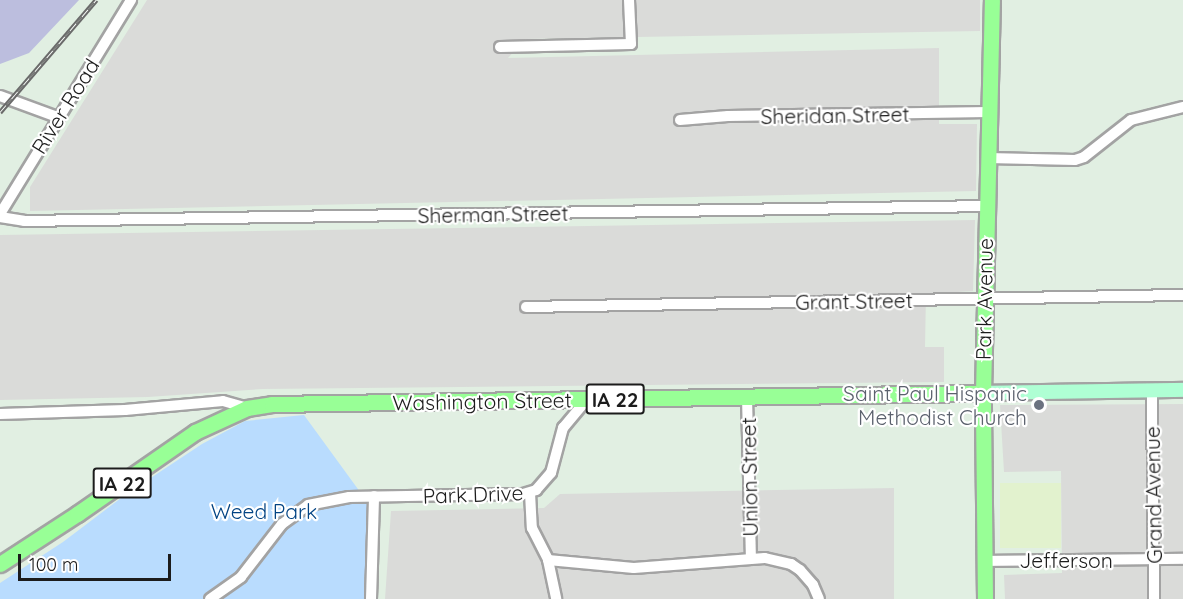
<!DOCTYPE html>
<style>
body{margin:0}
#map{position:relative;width:1183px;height:599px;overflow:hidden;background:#e1efe2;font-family:Quicksand,sans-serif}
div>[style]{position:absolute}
.residential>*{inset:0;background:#dadbd9}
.commercial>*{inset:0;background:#e2f2ce;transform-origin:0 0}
.wetland>*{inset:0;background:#bcbede}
.park>*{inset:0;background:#b9dcfe}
.roads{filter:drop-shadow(2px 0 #a3a3a3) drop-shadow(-2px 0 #a3a3a3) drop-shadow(0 2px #a3a3a3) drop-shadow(0 -2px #a3a3a3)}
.minor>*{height:10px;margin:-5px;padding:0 5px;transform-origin:5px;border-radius:5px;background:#fff}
.secondary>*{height:14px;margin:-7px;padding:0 7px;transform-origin:7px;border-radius:7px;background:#afffd4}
.primary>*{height:15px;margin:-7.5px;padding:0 7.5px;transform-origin:7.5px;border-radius:7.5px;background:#98ff96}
.rail>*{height:5px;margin-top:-2.5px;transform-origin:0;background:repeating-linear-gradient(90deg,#fff 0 9px,#6a6a6a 0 18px);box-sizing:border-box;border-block:2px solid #6a6a6a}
.dots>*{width:16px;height:16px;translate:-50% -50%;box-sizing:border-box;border:3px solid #fff;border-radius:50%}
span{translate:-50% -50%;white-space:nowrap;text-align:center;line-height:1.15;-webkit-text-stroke:4.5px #fff;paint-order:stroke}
.shield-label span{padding:2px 4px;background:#fff;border:2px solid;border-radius:4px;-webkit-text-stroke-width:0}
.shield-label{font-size:20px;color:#1c1c1c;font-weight:700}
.street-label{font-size:21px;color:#1c1c1c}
.worship-label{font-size:21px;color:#5b616d}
.right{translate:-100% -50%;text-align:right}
.park-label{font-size:21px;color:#024383}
.scale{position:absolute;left:18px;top:554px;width:153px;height:27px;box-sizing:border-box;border:3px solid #1c1c1c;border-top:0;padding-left:8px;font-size:18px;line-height:21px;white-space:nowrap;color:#1c1c1c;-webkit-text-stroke:4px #fff;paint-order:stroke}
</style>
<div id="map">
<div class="residential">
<i style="clip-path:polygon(147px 0,980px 0,980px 31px,525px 39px,508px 58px,939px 48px,939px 124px,977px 124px,976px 191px,30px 211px,30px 187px)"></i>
<i style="clip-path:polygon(975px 220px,973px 291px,926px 294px,925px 347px,944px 347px,944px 382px,262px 389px,148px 397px,0 400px,0 235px)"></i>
<i style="clip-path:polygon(1183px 404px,1183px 599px,1005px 599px,1004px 575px,1062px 573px,1061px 471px,1004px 472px,1000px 405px)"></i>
<i style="clip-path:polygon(894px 488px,894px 599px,385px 599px,391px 511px,544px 508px,560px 494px)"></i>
</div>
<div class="commercial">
<i style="left:1000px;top:483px;width:61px;height:65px"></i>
</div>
<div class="wetland">
<i style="clip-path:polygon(0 0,79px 0,29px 53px,0 64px)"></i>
</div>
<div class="park">
<i style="clip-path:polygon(304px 415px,371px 507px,368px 599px,0 599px,0 583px,63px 542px,125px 495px,202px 444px,245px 421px)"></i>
</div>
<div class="roads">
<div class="minor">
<i style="left:500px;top:47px;width:131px;rotate:-1.3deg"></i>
<i style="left:631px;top:44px;width:44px;rotate:-92.6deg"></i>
<i style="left:0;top:96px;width:61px;rotate:20.2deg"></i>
<i style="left:680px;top:120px;width:48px;rotate:-4.8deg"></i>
<i style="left:728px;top:116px;width:261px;rotate:-0.9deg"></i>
<i style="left:988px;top:158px;width:87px;rotate:1.3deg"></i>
<i style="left:1075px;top:160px;width:9px;rotate:-18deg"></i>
<i style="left:1084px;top:157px;width:60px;rotate:-38.2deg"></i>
<i style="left:1131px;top:120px;width:54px;rotate:-14deg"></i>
<i style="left:0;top:214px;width:251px;rotate:-58.5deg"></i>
<i style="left:0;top:217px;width:24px;rotate:9deg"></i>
<i style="left:24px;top:221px;width:963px;rotate:-0.89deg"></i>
<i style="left:526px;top:307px;width:657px;rotate:-1.05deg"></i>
<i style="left:1152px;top:390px;width:209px;rotate:89.5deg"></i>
<i style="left:747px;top:397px;width:160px;rotate:88.6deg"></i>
<i style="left:0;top:414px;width:125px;rotate:-1.8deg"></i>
<i style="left:125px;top:410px;width:98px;rotate:-5.2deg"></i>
<i style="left:223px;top:401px;width:25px;rotate:16deg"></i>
<i style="left:530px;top:493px;width:35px;rotate:87deg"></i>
<i style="left:532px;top:528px;width:36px;rotate:63deg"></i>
<i style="left:548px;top:560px;width:40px;rotate:78deg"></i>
<i style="left:548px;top:560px;width:86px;rotate:5.3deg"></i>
<i style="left:634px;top:568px;width:131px;rotate:-4.4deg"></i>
<i style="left:765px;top:558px;width:27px;rotate:13deg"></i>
<i style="left:791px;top:564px;width:11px;rotate:34deg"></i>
<i style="left:800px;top:570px;width:20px;rotate:49deg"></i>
<i style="left:813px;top:585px;width:15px;rotate:67deg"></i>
<i style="left:984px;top:561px;width:199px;rotate:-0.6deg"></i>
<i style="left:210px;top:599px;width:38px;rotate:-35deg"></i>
<i style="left:241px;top:577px;width:67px;rotate:-52.3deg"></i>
<i style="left:282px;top:524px;width:32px;rotate:-36deg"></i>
<i style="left:308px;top:505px;width:42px;rotate:-11deg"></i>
<i style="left:349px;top:497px;width:174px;rotate:-1deg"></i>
<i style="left:523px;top:494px;width:14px;rotate:-17deg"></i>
<i style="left:536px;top:490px;width:23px;rotate:-49deg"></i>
<i style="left:551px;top:473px;width:47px;rotate:-75.1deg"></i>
<i style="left:563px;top:428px;width:38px;rotate:-50deg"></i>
<i style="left:371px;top:599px;width:103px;rotate:-88.3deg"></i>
</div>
<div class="secondary">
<i style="left:983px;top:393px;width:200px;rotate:-0.9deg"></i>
</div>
<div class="primary">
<i style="left:0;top:564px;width:92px;rotate:-33deg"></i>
<i style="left:77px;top:514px;width:144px;rotate:-34.8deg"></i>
<i style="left:195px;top:432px;width:57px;rotate:-24.8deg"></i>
<i style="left:247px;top:408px;width:25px;rotate:-9deg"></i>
<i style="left:272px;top:404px;width:711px;rotate:-0.89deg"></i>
<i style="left:985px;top:599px;width:206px;rotate:-90.6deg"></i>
<i style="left:983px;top:393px;width:393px;rotate:-88.7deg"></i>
</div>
</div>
<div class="rail">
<i style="left:0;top:112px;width:148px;rotate:-49.4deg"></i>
</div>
<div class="dots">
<i style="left:1039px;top:405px;background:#6b7280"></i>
</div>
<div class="shield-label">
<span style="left:615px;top:399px">IA 22</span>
<span style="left:122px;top:483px">IA 22</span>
</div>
<div class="street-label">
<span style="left:65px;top:106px;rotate:-58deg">River Road</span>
<span style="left:835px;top:115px;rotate:-1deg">Sheridan Street</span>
<span style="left:493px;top:214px;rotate:-1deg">Sherman Street</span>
<span style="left:984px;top:299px;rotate:-89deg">Park Avenue</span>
<span style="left:854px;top:301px;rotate:-1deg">Grant Street</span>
<span style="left:482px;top:401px;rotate:-1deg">Washington Street</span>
<span style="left:749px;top:477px;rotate:-91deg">Union Street</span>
<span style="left:473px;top:494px;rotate:-2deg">Park Drive</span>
<span style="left:1153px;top:495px;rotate:-91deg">Grand Avenue</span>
<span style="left:1066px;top:560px">Jefferson</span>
</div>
<div class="worship-label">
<span class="right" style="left:1027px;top:405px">Saint Paul Hispanic<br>Methodist Church</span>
</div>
<div class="park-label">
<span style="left:264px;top:511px">Weed Park</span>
</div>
<div class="scale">100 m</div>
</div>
